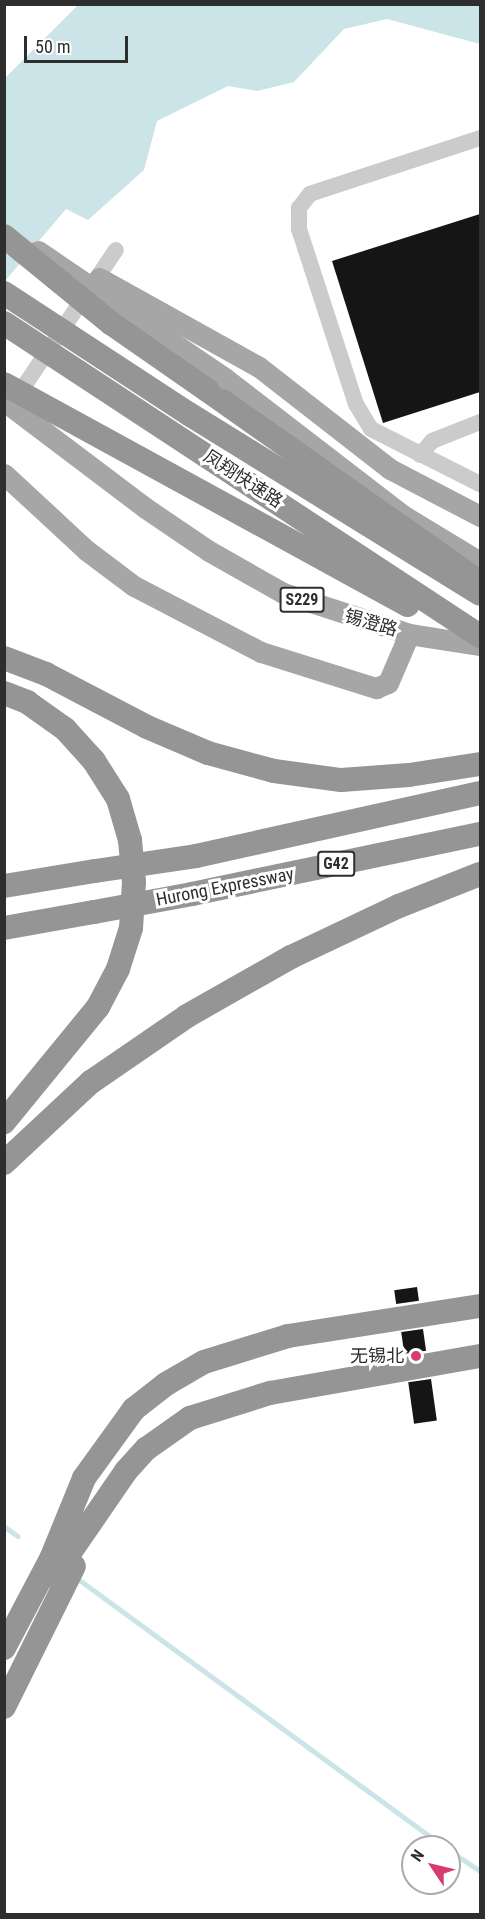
<!DOCTYPE html>
<meta charset="utf-8">
<style>
body{margin:0}
#map{position:relative;width:485px;height:1919px;overflow:hidden;background:#fff;font-family:"Roboto Condensed","Noto Sans SC",sans-serif}
div>[style]{position:absolute}
.water>*{inset:0;background:#cae4e8}
.stream>*{height:4.5px;margin:-2.25px;padding:0 2.25px;transform-origin:2.25px;border-radius:2.25px;background:#cae4e8}
.building>*{inset:0;background:#151515;transform-origin:0 0}
.minor>*{height:16px;margin:-8px;padding:0 8px;transform-origin:8px;border-radius:8px;background:#cbcbcb}
.major>*{height:21px;margin:-10.5px;padding:0 10.5px;transform-origin:10.5px;border-radius:10.5px;background:#a6a6a6}
.highway>*{height:24px;margin:-12px;padding:0 12px;transform-origin:12px;border-radius:12px;background:#959595}
.major-bridge>*{height:21px;margin:-10.5px;padding:0 10.5px;transform-origin:10.5px;border-radius:10.5px;background:#a6a6a6}
.highway-bridge>*{height:24px;margin:-12px;padding:0 12px;transform-origin:12px;border-radius:12px;background:#959595}
.dots>*{width:16px;height:16px;translate:-50% -50%;box-sizing:border-box;border:3px solid #fff;border-radius:50%}
span{translate:-50% -50%;white-space:nowrap;text-align:center;line-height:1.15;-webkit-text-stroke:6px #fff;paint-order:stroke}
.shield-label span{padding:2px 4px;background:#fff;border:2px solid;border-radius:4px;-webkit-text-stroke-width:0}
.shield-label{font-size:16px;color:#2e2e2e;font-weight:700}
.street-label{font-size:18px;color:#2e2e2e}
.poi-label{font-size:18px;color:#2e2e2e}
.right{translate:-100% -50%;text-align:right}
.frame{position:absolute;inset:0;border:6px solid #2e2e2e;pointer-events:none}
.north{position:absolute;left:401px;top:1835px;width:60px;height:60px;box-sizing:border-box;background:#fff;border:2px solid #ababab;border-radius:50%;rotate:305deg;font-size:16px;font-weight:700;line-height:24px;text-align:center;color:#2e2e2e}
.north::after{content:'';display:block;margin:auto;width:21px;height:27px;background:#d73d6c;clip-path:polygon(50% 0,100% 100%,50% 72%,0 100%)}
.scale{position:absolute;left:24px;top:36px;width:104px;height:27px;box-sizing:border-box;border:3px solid #2e2e2e;border-top:0;padding-left:8px;font-size:18px;line-height:21px;white-space:nowrap;color:#2e2e2e;-webkit-text-stroke:4px #fff;paint-order:stroke}
</style>
<div id="map">
<div class="water">
<i style="clip-path:polygon(78px 5px,480px 5px,480px 44px,387px 19px,344px 29px,294px 82px,257px 91px,228px 86px,157px 121px,144px 170px,88px 220px,66px 209px,5px 281px,5px 78px)"></i>
</div>
<div class="stream">
<i style="left:4px;top:1526px;width:17px;rotate:36deg"></i>
<i style="left:77px;top:1578px;width:456px;rotate:36.2deg"></i>
<i style="left:449px;top:1850px;width:37px;rotate:34deg"></i>
</div>
<div class="building">
<i style="clip-path:polygon(480px 214px,480px 392px,383px 423px,332px 261px)"></i>
<i style="left:417px;top:1287px;width:14px;height:23px;rotate:82deg"></i>
<i style="left:423px;top:1329px;width:22px;height:22px;rotate:82deg"></i>
<i style="left:431px;top:1379px;width:42px;height:23px;rotate:82deg"></i>
</div>
<div class="minor">
<i style="left:480px;top:138px;width:179px;rotate:161.8deg"></i>
<i style="left:310px;top:194px;width:18px;rotate:128deg"></i>
<i style="left:299px;top:208px;width:21px;rotate:90deg"></i>
<i style="left:299px;top:229px;width:184px;rotate:72deg"></i>
<i style="left:356px;top:404px;width:29px;rotate:59deg"></i>
<i style="left:371px;top:429px;width:122px;rotate:26.8deg"></i>
<i style="left:14px;top:401px;width:182px;rotate:-56deg"></i>
<i style="left:420px;top:455px;width:18px;rotate:-49deg"></i>
<i style="left:432px;top:441px;width:52px;rotate:-21.6deg"></i>
</div>
<div class="major">
<i style="left:99px;top:278px;width:183px;rotate:29.1deg"></i>
<i style="left:259px;top:367px;width:166px;rotate:37.9deg"></i>
<i style="left:390px;top:469px;width:102px;rotate:27.6deg"></i>
<i style="left:226px;top:379px;width:225px;rotate:37.6deg"></i>
<i style="left:404px;top:516px;width:89px;rotate:31.2deg"></i>
<i style="left:4px;top:474px;width:112px;rotate:42.8deg"></i>
<i style="left:86px;top:550px;width:60px;rotate:36.9deg"></i>
<i style="left:134px;top:586px;width:143px;rotate:27.5deg"></i>
<i style="left:261px;top:652px;width:121px;rotate:17.4deg"></i>
<i style="left:376px;top:688px;width:13px;rotate:-23deg"></i>
<i style="left:388px;top:683px;width:53px;rotate:-66.8deg"></i>
<i style="left:144px;top:507px;width:78px;rotate:34.1deg"></i>
<i style="left:209px;top:551px;width:85px;rotate:29.6deg"></i>
<i style="left:283px;top:593px;width:133px;rotate:18deg"></i>
<i style="left:409px;top:634px;width:72px;rotate:8.8deg"></i>
</div>
<div class="highway">
<i style="left:207px;top:390px;width:329px;rotate:35.2deg"></i>
<i style="left:4px;top:658px;width:45px;rotate:20.9deg"></i>
<i style="left:46px;top:674px;width:114px;rotate:27.7deg"></i>
<i style="left:147px;top:727px;width:66px;rotate:23.1deg"></i>
<i style="left:208px;top:753px;width:68px;rotate:15.3deg"></i>
<i style="left:274px;top:771px;width:68px;rotate:7.7deg"></i>
<i style="left:341px;top:780px;width:68px;rotate:-4.2deg"></i>
<i style="left:409px;top:775px;width:72px;rotate:-8.8deg"></i>
<i style="left:4px;top:693px;width:25px;rotate:21deg"></i>
<i style="left:27px;top:702px;width:47px;rotate:35.4deg"></i>
<i style="left:65px;top:729px;width:43px;rotate:47.8deg"></i>
<i style="left:94px;top:761px;width:45px;rotate:57.7deg"></i>
<i style="left:118px;top:799px;width:43px;rotate:73.7deg"></i>
<i style="left:130px;top:840px;width:42px;rotate:84.6deg"></i>
<i style="left:134px;top:882px;width:46px;rotate:93.7deg"></i>
<i style="left:131px;top:928px;width:43px;rotate:107.6deg"></i>
<i style="left:118px;top:969px;width:43px;rotate:117.8deg"></i>
<i style="left:98px;top:1007px;width:149px;rotate:129.3deg"></i>
<i style="left:196px;top:856px;width:291px;rotate:-12.5deg"></i>
<i style="left:4px;top:886px;width:92px;rotate:-9.4deg"></i>
<i style="left:192px;top:894px;width:294px;rotate:-11.8deg"></i>
<i style="left:4px;top:928px;width:91px;rotate:-10.1deg"></i>
<i style="left:4px;top:1163px;width:119px;rotate:-43deg"></i>
<i style="left:91px;top:1082px;width:116px;rotate:-34.5deg"></i>
<i style="left:187px;top:1016px;width:120px;rotate:-29.6deg"></i>
<i style="left:291px;top:957px;width:119px;rotate:-25.3deg"></i>
<i style="left:399px;top:906px;width:87px;rotate:-21.6deg"></i>
<i style="left:57px;top:1578px;width:27px;rotate:-63deg"></i>
<i style="left:69px;top:1554px;width:101px;rotate:-55.5deg"></i>
<i style="left:126px;top:1471px;width:30px;rotate:-48deg"></i>
<i style="left:146px;top:1449px;width:54px;rotate:-35.2deg"></i>
<i style="left:190px;top:1418px;width:84px;rotate:-17.4deg"></i>
<i style="left:270px;top:1393px;width:213px;rotate:-10deg"></i>
<i style="left:4px;top:1648px;width:101px;rotate:-62.2deg"></i>
<i style="left:51px;top:1559px;width:87px;rotate:-67.8deg"></i>
<i style="left:84px;top:1478px;width:85px;rotate:-54.1deg"></i>
<i style="left:134px;top:1409px;width:41px;rotate:-38deg"></i>
<i style="left:166px;top:1384px;width:44px;rotate:-30.1deg"></i>
<i style="left:204px;top:1362px;width:88px;rotate:-17.2deg"></i>
<i style="left:288px;top:1336px;width:194px;rotate:-8.9deg"></i>
<i style="left:4px;top:1707px;width:157px;rotate:-63.6deg"></i>
</div>
<div class="major-bridge">
<i style="left:38px;top:251px;width:227px;rotate:34.2deg"></i>
<i style="left:4px;top:401px;width:176px;rotate:37.1deg"></i>
</div>
<div class="highway-bridge">
<i style="left:4px;top:236px;width:139px;rotate:39.2deg"></i>
<i style="left:112px;top:324px;width:116px;rotate:34.8deg"></i>
<i style="left:4px;top:293px;width:221px;rotate:33.2deg"></i>
<i style="left:189px;top:414px;width:342px;rotate:31.7deg"></i>
<i style="left:4px;top:323px;width:570px;rotate:33.33deg"></i>
<i style="left:4px;top:384px;width:460px;rotate:28.7deg"></i>
<i style="left:95px;top:871px;width:102px;rotate:-8.4deg"></i>
<i style="left:94px;top:912px;width:100px;rotate:-10.4deg"></i>
</div>
<div class="dots">
<i style="left:416px;top:1356px;background:#d73d6c"></i>
</div>
<div class="shield-label">
<span style="left:302px;top:600px">S229</span>
<span style="left:336px;top:864px">G42</span>
</div>
<div class="street-label">
<span style="left:243px;top:479px;rotate:33deg">凤翔快速路</span>
<span style="left:371px;top:623px;rotate:16deg">锡澄路</span>
<span style="left:225px;top:887px;rotate:-11deg">Hurong Expressway</span>
</div>
<div class="poi-label">
<span class="right" style="left:404px;top:1356px">无锡北</span>
</div>
<div class="frame"></div>
<div class="north">N</div>
<div class="scale">50 m</div>
</div>
